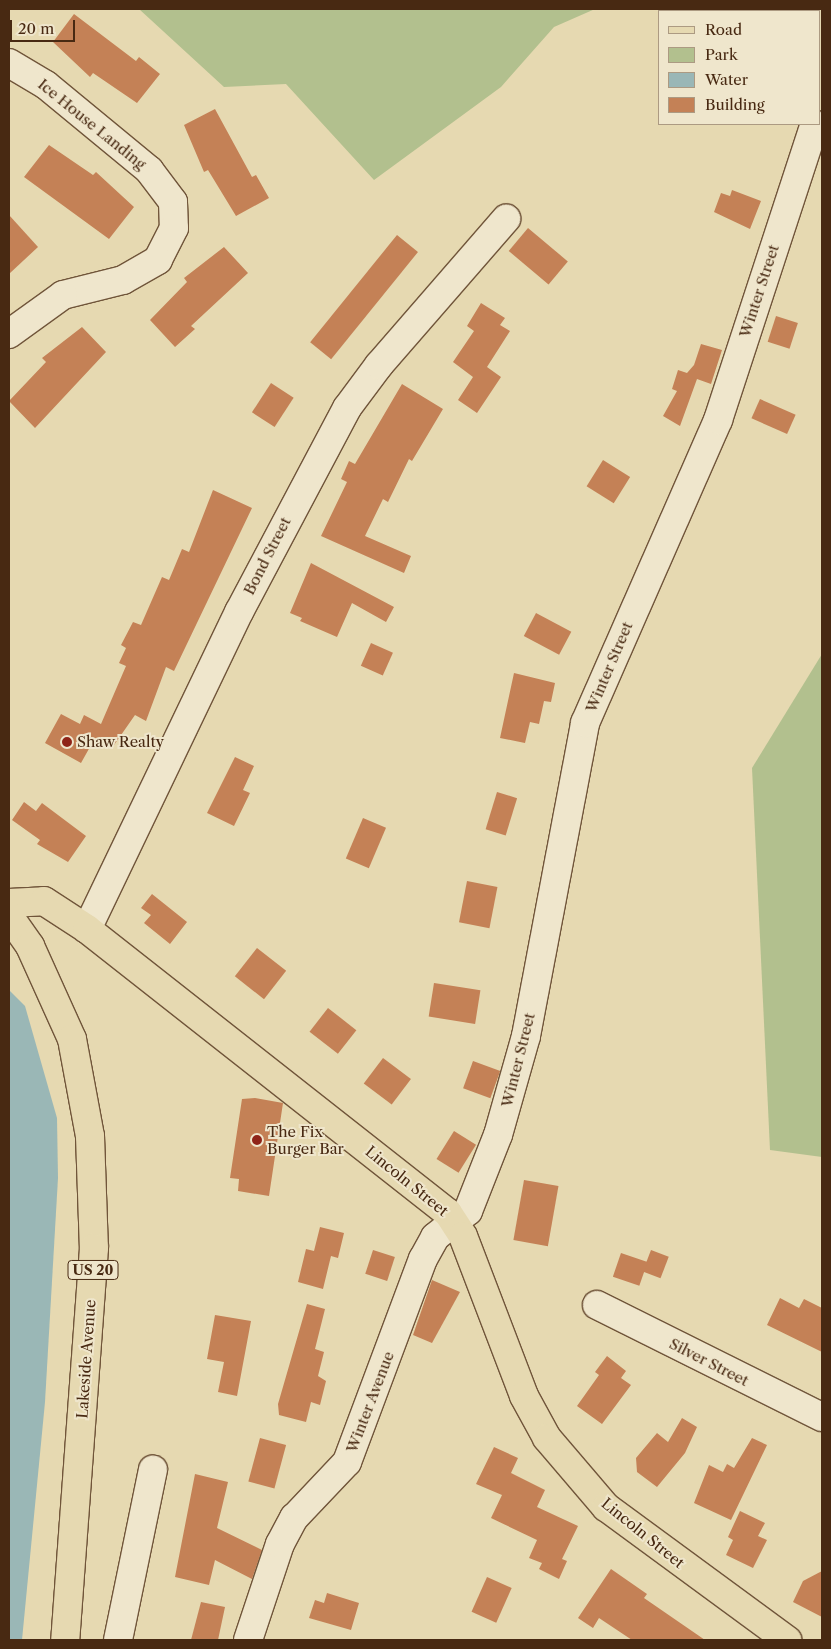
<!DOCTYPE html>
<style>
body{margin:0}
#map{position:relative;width:831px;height:1649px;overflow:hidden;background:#e6d9b1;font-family:"Libre Caslon Text",serif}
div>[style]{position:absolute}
.green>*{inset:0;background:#b2c08e}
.water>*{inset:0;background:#9ab7b6}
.building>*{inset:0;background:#c48156;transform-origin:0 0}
.roads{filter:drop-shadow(1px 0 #70553a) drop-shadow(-1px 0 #70553a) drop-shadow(0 1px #70553a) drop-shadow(0 -1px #70553a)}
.minor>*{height:28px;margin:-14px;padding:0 14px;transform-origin:14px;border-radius:14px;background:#efe6cc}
.major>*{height:28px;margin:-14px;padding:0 14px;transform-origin:14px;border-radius:14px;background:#e6d9b1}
.dots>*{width:14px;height:14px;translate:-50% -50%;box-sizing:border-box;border:2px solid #efe6cc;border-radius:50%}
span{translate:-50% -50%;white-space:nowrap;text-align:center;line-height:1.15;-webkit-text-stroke:4px #efe6cc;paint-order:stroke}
.shield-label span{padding:1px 4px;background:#efe6cc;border:1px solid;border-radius:4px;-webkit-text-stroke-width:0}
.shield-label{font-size:14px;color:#482912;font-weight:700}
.street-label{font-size:15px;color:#482912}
.poi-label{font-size:15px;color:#482912}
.left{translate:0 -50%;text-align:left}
.frame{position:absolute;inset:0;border:10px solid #482912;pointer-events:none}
.legend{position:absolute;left:658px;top:10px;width:162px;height:115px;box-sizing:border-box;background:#efe6cc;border:1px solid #ac9a82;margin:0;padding:6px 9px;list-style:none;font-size:15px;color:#482912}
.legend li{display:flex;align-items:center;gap:10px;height:25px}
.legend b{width:25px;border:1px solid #ac9a82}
.scale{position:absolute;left:10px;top:20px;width:65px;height:22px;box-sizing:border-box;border:2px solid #482912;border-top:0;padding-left:6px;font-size:15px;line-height:18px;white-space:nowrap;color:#482912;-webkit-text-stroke:4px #efe6cc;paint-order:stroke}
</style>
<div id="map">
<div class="green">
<i style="clip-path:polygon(139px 9px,595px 9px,554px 27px,501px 87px,374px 180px,286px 84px,224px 87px)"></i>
<i style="clip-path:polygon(822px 654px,822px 1157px,770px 1150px,752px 768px)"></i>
</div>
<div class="water">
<i style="clip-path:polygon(9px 990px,25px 1006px,57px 1118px,58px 1178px,45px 1402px,22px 1640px,9px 1640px)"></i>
</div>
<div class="building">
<i style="clip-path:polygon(74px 14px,136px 61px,139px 57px,160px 74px,137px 103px,93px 73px,90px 77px,53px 42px)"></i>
<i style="clip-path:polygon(215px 109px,252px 177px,256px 175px,269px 198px,236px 216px,208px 170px,204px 172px,184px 125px)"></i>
<i style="clip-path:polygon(49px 145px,93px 175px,96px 172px,134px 207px,109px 239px,24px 177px)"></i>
<i style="clip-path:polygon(732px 190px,761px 201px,750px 229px,714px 212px,721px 193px,730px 196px)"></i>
<i style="clip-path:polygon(9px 215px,38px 247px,9px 274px)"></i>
<i style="left:528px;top:228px;width:52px;height:30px;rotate:40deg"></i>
<i style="left:397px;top:235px;width:27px;height:138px;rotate:39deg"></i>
<i style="clip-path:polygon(224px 247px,248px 273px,191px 326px,195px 329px,175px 347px,150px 320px,187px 282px,184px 278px)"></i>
<i style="clip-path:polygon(481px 303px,505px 318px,500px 325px,510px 331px,487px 367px,501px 377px,477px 413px,458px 400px,473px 377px,453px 362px,474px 331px,467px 326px)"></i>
<i style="left:776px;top:316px;width:23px;height:27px;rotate:18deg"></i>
<i style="clip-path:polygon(82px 327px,106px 352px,35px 428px,9px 401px,46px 362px,42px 358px)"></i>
<i style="clip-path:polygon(701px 344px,722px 350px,711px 384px,697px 379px,680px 426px,663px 416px,677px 391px,672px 389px,678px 370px,687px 373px,694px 365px)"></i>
<i style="left:271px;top:383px;width:27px;height:35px;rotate:33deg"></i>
<i style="clip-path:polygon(402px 384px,443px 409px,412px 461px,409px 459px,388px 502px,383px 499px,365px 536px,411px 556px,404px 573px,321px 536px,347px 482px,341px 479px,349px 461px,355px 464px)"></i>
<i style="left:760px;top:399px;width:39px;height:21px;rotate:24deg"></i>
<i style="left:603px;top:460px;width:32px;height:31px;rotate:32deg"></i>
<i style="clip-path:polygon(213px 490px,252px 508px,174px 671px,166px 667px,146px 721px,135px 715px,112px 748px,95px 738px,81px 763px,45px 743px,61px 714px,80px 724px,84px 715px,101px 724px,126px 666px,119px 663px,126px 648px,121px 645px,133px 622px,141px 625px,162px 577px,169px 580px,182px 549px,189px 552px)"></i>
<i style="clip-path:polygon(311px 563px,394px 607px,386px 622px,352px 603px,337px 637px,300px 621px,302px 618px,290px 613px)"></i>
<i style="left:536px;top:613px;width:40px;height:26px;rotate:28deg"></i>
<i style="left:371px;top:643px;width:24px;height:25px;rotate:24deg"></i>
<i style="clip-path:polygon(514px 673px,555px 683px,551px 702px,544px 701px,539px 724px,530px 722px,525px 743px,500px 738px)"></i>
<i style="clip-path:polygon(235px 757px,254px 766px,243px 790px,250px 793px,234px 826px,207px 813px)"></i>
<i style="left:497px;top:792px;width:21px;height:39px;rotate:17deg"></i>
<i style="clip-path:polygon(24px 802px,36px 811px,42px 803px,86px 836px,68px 862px,37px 844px,40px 840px,12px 820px)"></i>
<i style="left:363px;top:818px;width:25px;height:44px;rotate:23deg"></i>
<i style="left:467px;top:881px;width:31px;height:42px;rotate:11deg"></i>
<i style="clip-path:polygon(152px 894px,187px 922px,170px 944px,144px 923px,151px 915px,141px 908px)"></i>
<i style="left:257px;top:948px;width:37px;height:36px;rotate:38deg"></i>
<i style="left:434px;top:983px;width:47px;height:34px;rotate:9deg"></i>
<i style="left:328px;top:1008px;width:36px;height:30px;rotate:38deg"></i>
<i style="left:383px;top:1058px;width:35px;height:32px;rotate:37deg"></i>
<i style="left:473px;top:1061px;width:29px;height:29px;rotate:20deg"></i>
<i style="clip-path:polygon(255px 1098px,283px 1103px,269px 1196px,238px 1191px,239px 1179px,230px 1178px,242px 1099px)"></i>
<i style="left:454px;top:1131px;width:26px;height:33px;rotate:32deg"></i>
<i style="left:524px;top:1180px;width:35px;height:61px;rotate:10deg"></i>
<i style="clip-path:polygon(320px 1227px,344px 1233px,338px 1258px,331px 1256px,323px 1289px,298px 1282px,306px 1249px,314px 1251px)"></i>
<i style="left:373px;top:1250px;width:23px;height:25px;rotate:18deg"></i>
<i style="left:651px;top:1250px;width:19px;height:23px;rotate:21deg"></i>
<i style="left:621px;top:1253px;width:28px;height:25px;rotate:19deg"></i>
<i style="clip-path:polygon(432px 1280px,460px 1292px,432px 1343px,413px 1335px)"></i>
<i style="clip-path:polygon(780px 1298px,799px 1308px,804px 1299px,822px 1308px,822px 1352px,767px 1325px)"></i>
<i style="clip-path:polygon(307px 1304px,325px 1309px,315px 1349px,324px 1352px,318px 1376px,326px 1381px,320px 1405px,311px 1402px,306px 1422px,279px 1415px,278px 1404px)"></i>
<i style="clip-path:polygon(215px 1315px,251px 1321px,237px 1396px,218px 1392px,224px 1362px,207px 1359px)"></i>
<i style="clip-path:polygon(607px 1356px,626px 1371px,621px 1378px,631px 1385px,602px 1424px,577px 1406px,599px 1375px,595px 1372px)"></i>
<i style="clip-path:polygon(682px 1418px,697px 1427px,685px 1453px,657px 1487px,637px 1472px,636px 1458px,657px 1433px,668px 1442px)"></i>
<i style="left:260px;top:1438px;width:27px;height:45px;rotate:15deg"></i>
<i style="clip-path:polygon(752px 1438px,767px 1445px,731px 1520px,694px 1503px,709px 1465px,723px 1472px,727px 1464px,734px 1468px)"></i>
<i style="clip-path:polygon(494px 1447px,518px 1458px,511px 1473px,545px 1490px,537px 1507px,578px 1526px,562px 1559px,567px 1561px,559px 1579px,539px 1569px,542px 1563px,529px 1558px,537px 1540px,491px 1518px,502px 1495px,476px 1484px)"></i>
<i style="clip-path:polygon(195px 1474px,228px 1482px,217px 1528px,262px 1550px,252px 1579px,215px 1560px,209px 1585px,175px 1577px)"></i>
<i style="clip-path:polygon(740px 1511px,765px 1523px,758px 1536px,767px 1540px,753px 1568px,726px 1555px,733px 1540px,728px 1537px)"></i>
<i style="clip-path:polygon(611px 1569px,647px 1594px,644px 1598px,705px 1640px,632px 1640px,599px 1618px,593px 1628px,578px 1618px)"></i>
<i style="clip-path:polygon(822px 1571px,822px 1617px,793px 1602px,803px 1581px)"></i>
<i style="left:487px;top:1577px;width:27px;height:38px;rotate:24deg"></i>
<i style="clip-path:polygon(327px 1593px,359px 1603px,351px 1630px,309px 1618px,315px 1600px,324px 1603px)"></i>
<i style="clip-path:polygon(201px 1602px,225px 1607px,218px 1640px,191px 1640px)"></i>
</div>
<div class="roads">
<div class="minor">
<i style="left:9px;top:63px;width:43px;rotate:30.7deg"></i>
<i style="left:46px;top:85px;width:134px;rotate:39.5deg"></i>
<i style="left:149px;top:170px;width:40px;rotate:53deg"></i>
<i style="left:173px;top:202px;width:26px;rotate:88deg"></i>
<i style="left:174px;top:228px;width:36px;rotate:117deg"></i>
<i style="left:158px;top:260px;width:40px;rotate:150.3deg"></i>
<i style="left:123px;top:280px;width:62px;rotate:166deg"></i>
<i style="left:63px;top:295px;width:67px;rotate:144.2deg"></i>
<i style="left:87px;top:929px;width:352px;rotate:-64.4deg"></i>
<i style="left:239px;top:612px;width:231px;rotate:-62.1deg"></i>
<i style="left:347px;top:408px;width:54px;rotate:-53.3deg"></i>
<i style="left:379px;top:365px;width:194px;rotate:-49deg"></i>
<i style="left:597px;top:1305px;width:251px;rotate:26.5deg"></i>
<i style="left:118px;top:1640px;width:174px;rotate:-78.4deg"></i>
<i style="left:248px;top:1640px;width:101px;rotate:-71.6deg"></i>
<i style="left:280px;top:1544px;width:30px;rotate:-62deg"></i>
<i style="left:294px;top:1518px;width:77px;rotate:-46.6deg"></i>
<i style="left:347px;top:1462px;width:217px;rotate:-69.5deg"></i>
<i style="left:423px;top:1259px;width:25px;rotate:-61deg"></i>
<i style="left:435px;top:1237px;width:42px;rotate:-38.2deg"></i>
<i style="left:468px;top:1211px;width:82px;rotate:-68.5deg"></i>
<i style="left:498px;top:1135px;width:103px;rotate:-74.2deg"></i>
<i style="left:526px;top:1036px;width:319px;rotate:-79.3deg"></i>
<i style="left:585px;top:723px;width:331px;rotate:-66.3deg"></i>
<i style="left:718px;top:420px;width:311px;rotate:-71.9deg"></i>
</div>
<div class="major">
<i style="left:9px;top:903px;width:35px;rotate:-3deg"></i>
<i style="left:44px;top:901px;width:51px;rotate:33.1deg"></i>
<i style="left:87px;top:929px;width:459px;rotate:38.2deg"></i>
<i style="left:448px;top:1213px;width:27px;rotate:57deg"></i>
<i style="left:463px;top:1236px;width:171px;rotate:69.1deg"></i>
<i style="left:524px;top:1396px;width:48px;rotate:61.3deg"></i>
<i style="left:547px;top:1438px;width:91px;rotate:49.5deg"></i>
<i style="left:606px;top:1507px;width:225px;rotate:36.3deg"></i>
<i style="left:9px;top:916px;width:37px;rotate:55deg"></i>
<i style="left:30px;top:946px;width:102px;rotate:65.7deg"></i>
<i style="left:72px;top:1039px;width:99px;rotate:79.5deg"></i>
<i style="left:90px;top:1136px;width:112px;rotate:88deg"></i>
<i style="left:94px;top:1248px;width:393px;rotate:94.2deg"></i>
</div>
</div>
<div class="dots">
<i style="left:67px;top:742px;background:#8f2418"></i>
<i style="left:257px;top:1140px;background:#8f2418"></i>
</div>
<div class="shield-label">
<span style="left:93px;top:1270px">US 20</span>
</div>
<div class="street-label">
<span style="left:92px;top:124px;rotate:39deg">Ice House Landing</span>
<span style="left:759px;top:291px;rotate:-72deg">Winter Street</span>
<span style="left:267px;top:556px;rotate:-63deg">Bond Street</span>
<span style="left:609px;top:667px;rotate:-67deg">Winter Street</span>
<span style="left:518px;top:1060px;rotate:-76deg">Winter Street</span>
<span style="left:407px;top:1181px;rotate:39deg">Lincoln Street</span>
<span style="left:86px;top:1359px;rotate:-86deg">Lakeside Avenue</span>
<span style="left:709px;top:1362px;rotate:27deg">Silver Street</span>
<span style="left:370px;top:1402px;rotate:-69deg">Winter Avenue</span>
<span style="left:643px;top:1533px;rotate:39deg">Lincoln Street</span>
</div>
<div class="poi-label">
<span class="left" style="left:77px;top:742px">Shaw Realty</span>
<span class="left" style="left:267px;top:1140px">The Fix<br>Burger Bar</span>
</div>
<div class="frame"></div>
<ul class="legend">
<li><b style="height:6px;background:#e6d9b1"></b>Road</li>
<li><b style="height:14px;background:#b2c08e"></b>Park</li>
<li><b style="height:14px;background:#9ab7b6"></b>Water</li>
<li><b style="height:14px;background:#c48156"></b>Building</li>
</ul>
<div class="scale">20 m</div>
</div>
